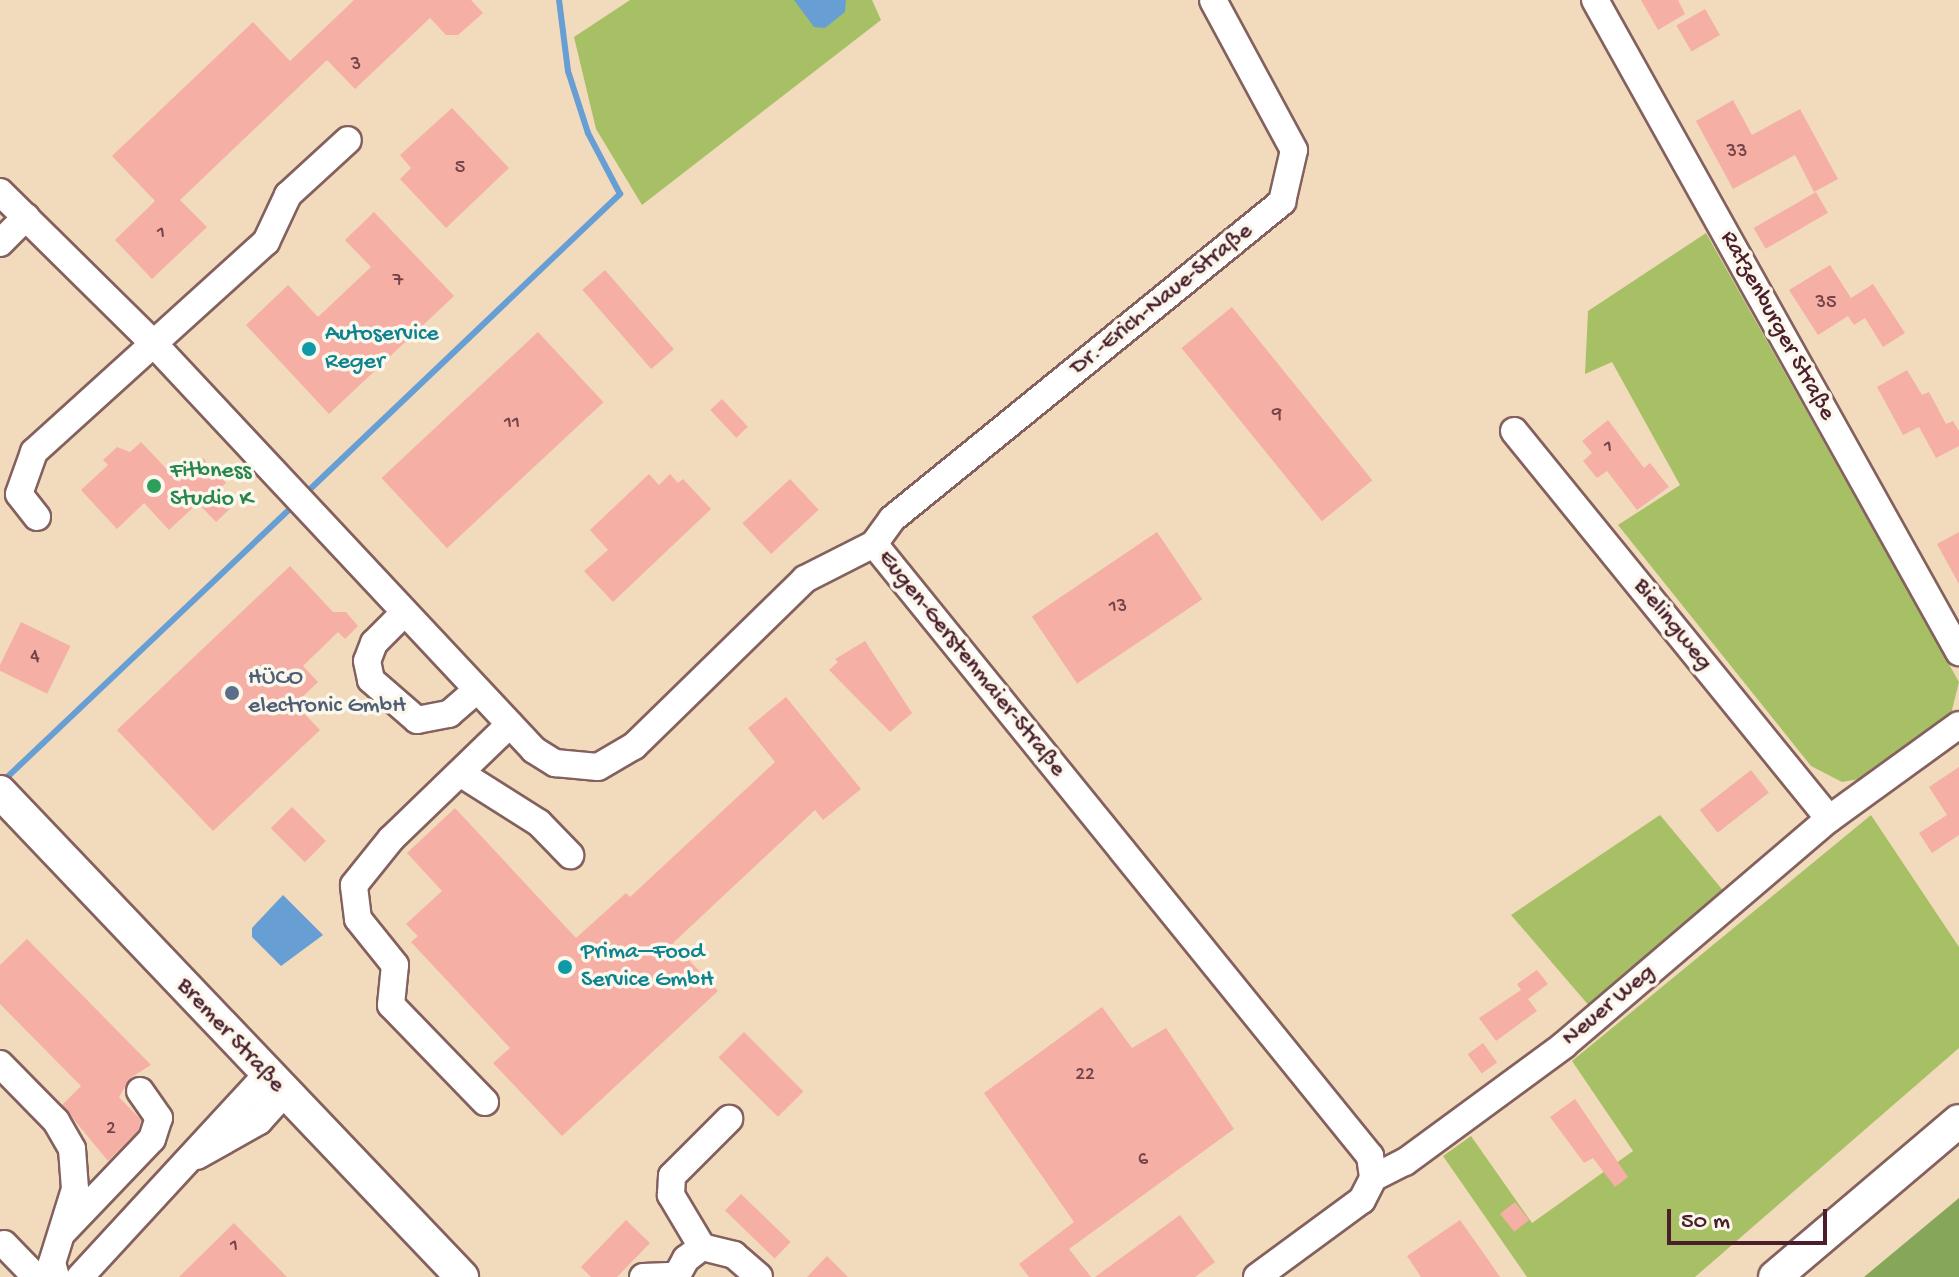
<!DOCTYPE html>
<meta charset="utf-8">
<style>
body{margin:0}
#map{position:relative;width:1959px;height:1277px;overflow:hidden;background:#f1dbbc;font-family:"Gochi Hand",sans-serif}
div>[style]{position:absolute}
.green>*{inset:0;background:#a8c065}
.forest>*{inset:0;background:#86a65a}
.water>*{inset:0;background:#679ed4}
.stream>*{height:6px;margin:-3px;padding:0 3px;transform-origin:3px;border-radius:3px;background:#679ed4}
.building>*{inset:0;background:#f6afa5;transform-origin:0 0}
.roads{filter:drop-shadow(2px 0 #84615e) drop-shadow(-2px 0 #84615e) drop-shadow(0 2px #84615e) drop-shadow(0 -2px #84615e)}
.minor>*{height:26px;margin:-13px;padding:0 13px;transform-origin:13px;border-radius:13px;background:#fff}
.major>*{height:32px;margin:-16px;padding:0 16px;transform-origin:16px;border-radius:16px;background:#fff}
.dots>*{width:22px;height:22px;translate:-50% -50%;box-sizing:border-box;border:4px solid #fbf7ec;border-radius:50%}
span{translate:-50% -50%;white-space:nowrap;text-align:center;line-height:1.15;-webkit-text-stroke:7px #fbf7ec;paint-order:stroke}
.number-label{font-size:20px;color:#75434a}
.number-label span{-webkit-text-stroke-width:0}
.street-label{font-size:24px;color:#4a1f2b}
.culture-label{font-size:24px;color:#0d838f}
.left{translate:0 -50%;text-align:left}
.leisure-label{font-size:24px;color:#27864d}
.service-label{font-size:24px;color:#4e5e75}
.scale{position:absolute;left:1667px;top:1209px;width:160px;height:36px;box-sizing:border-box;border:4px solid #4a1f2b;border-top:0;padding-left:10px;font-size:24px;line-height:28px;white-space:nowrap;color:#4a1f2b;-webkit-text-stroke:6px #fbf7ec;paint-order:stroke}
</style>
<div id="map">
<div class="green">
<i style="clip-path:polygon(630px 0,872px 0,881px 20px,642px 205px,596px 129px,574px 37px)"></i>
<i style="clip-path:polygon(1706px 233px,1959px 682px,1951px 714px,1860px 779px,1842px 782px,1811px 766px,1618px 525px,1680px 485px,1612px 362px,1585px 374px,1588px 311px)"></i>
<i style="clip-path:polygon(1660px 815px,1726px 894px,1591px 1008px,1511px 915px)"></i>
<i style="clip-path:polygon(1871px 815px,1959px 947px,1959px 1048px,1695px 1277px,1527px 1277px,1443px 1156px,1471px 1136px,1532px 1223px,1633px 1151px,1572px 1061px)"></i>
</div>
<div class="forest">
<i style="clip-path:polygon(1959px 1198px,1959px 1277px,1864px 1277px)"></i>
</div>
<div class="water">
<i style="clip-path:polygon(794px 0,846px 0,845px 12px,825px 28px,814px 27px)"></i>
<i style="clip-path:polygon(283px 895px,323px 935px,281px 966px,252px 937px,252px 928px)"></i>
</div>
<div class="stream">
<i style="left:306px;top:493px;width:434px;rotate:-43.6deg"></i>
<i style="left:620px;top:194px;width:69px;rotate:-117.7deg"></i>
<i style="left:588px;top:133px;width:65px;rotate:-107.9deg"></i>
<i style="left:568px;top:71px;width:72px;rotate:-97.2deg"></i>
<i style="left:1px;top:783px;width:405px;rotate:-43.5deg"></i>
</div>
<div class="building">
<i style="clip-path:polygon(354px 0,471px 0,483px 13px,458px 35px,446px 35px,430px 18px,355px 89px,327px 60px,180px 200px,207px 227px,152px 279px,115px 240px,155px 201px,112px 156px,253px 22px,290px 61px)"></i>
<i style="clip-path:polygon(1641px 0,1678px 0,1685px 14px,1658px 30px)"></i>
<i style="left:1705px;top:9px;width:30px;height:33px;rotate:60deg"></i>
<i style="clip-path:polygon(1733px 100px,1752px 135px,1800px 109px,1838px 179px,1814px 192px,1795px 155px,1733px 189px,1696px 121px)"></i>
<i style="clip-path:polygon(452px 108px,509px 168px,446px 228px,400px 179px,411px 168px,400px 155px)"></i>
<i style="left:1816px;top:192px;width:24px;height:72px;rotate:60deg"></i>
<i style="clip-path:polygon(374px 212px,454px 296px,329px 414px,246px 325px,288px 285px,318px 317px,371px 267px,345px 240px)"></i>
<i style="clip-path:polygon(1830px 265px,1851px 298px,1873px 284px,1905px 333px,1883px 347px,1865px 318px,1854px 325px,1848px 316px,1818px 335px,1789px 290px)"></i>
<i style="left:605px;top:270px;width:105px;height:30px;rotate:49deg"></i>
<i style="left:1232px;top:307px;width:223px;height:65px;rotate:51deg"></i>
<i style="left:538px;top:332px;width:96px;height:214px;rotate:47deg"></i>
<i style="clip-path:polygon(1907px 370px,1922px 395px,1929px 392px,1946px 424px,1953px 421px,1959px 431px,1959px 446px,1936px 458px,1919px 427px,1903px 435px,1877px 387px)"></i>
<i style="left:722px;top:399px;width:38px;height:16px;rotate:47deg"></i>
<i style="clip-path:polygon(1608px 420px,1644px 468px,1650px 463px,1669px 487px,1637px 510px,1607px 471px,1597px 478px,1583px 461px,1592px 453px,1582px 441px)"></i>
<i style="clip-path:polygon(141px 442px,179px 482px,203px 458px,226px 483px,219px 489px,234px 505px,216px 522px,198px 503px,169px 530px,144px 503px,117px 529px,81px 490px,108px 465px,103px 460px,117px 447px,130px 452px)"></i>
<i style="clip-path:polygon(649px 474px,659px 485px,670px 474px,678px 483px,683px 479px,711px 509px,613px 602px,584px 571px,608px 550px,590px 530px)"></i>
<i style="left:790px;top:479px;width:42px;height:65px;rotate:47deg"></i>
<i style="left:1157px;top:532px;width:81px;height:151px;rotate:56deg"></i>
<i style="clip-path:polygon(1959px 532px,1959px 584px,1937px 544px)"></i>
<i style="clip-path:polygon(290px 566px,333px 612px,346px 612px,358px 626px,345px 639px,338px 632px,303px 666px,318px 682px,295px 704px,320px 730px,213px 831px,117px 730px)"></i>
<i style="left:21px;top:622px;width:55px;height:53px;rotate:26deg"></i>
<i style="clip-path:polygon(865px 641px,912px 713px,890px 732px,829px 670px,838px 662px,835px 659px)"></i>
<i style="clip-path:polygon(786px 697px,861px 789px,823px 820px,815px 810px,673px 943px,718px 991px,562px 1136px,493px 1063px,510px 1048px,411px 942px,418px 936px,406px 924px,442px 891px,407px 853px,455px 808px,576px 938px,626px 893px,630px 897px,775px 762px,748px 728px)"></i>
<i style="clip-path:polygon(1959px 767px,1959px 835px,1932px 853px,1919px 833px,1947px 815px,1929px 787px)"></i>
<i style="left:1751px;top:770px;width:29px;height:65px;rotate:52deg"></i>
<i style="left:292px;top:807px;width:48px;height:30px;rotate:45deg"></i>
<i style="clip-path:polygon(27px 939px,151px 1065px,130px 1078px,119px 1097px,141px 1120px,138px 1131px,108px 1161px,62px 1105px,81px 1086px,0 1004px,0 965px)"></i>
<i style="clip-path:polygon(1537px 970px,1548px 984px,1528px 999px,1537px 1011px,1496px 1041px,1479px 1018px,1521px 990px,1517px 984px)"></i>
<i style="clip-path:polygon(1102px 1007px,1132px 1048px,1166px 1028px,1234px 1129px,1069px 1249px,1091px 1277px,1029px 1277px,1019px 1264px,1074px 1222px,984px 1093px)"></i>
<i style="left:744px;top:1032px;width:84px;height:36px;rotate:45deg"></i>
<i style="left:1483px;top:1043px;width:24px;height:19px;rotate:54deg"></i>
<i style="clip-path:polygon(1575px 1099px,1628px 1177px,1615px 1187px,1593px 1158px,1584px 1163px,1550px 1117px)"></i>
<i style="left:741px;top:1194px;width:69px;height:23px;rotate:44deg"></i>
<i style="left:1515px;top:1202px;width:23px;height:19px;rotate:52deg"></i>
<i style="clip-path:polygon(1180px 1215px,1215px 1262px,1195px 1277px,1095px 1277px)"></i>
<i style="clip-path:polygon(626px 1220px,650px 1243px,617px 1277px,591px 1277px,581px 1267px)"></i>
<i style="clip-path:polygon(1460px 1220px,1482px 1251px,1500px 1277px,1421px 1277px,1407px 1256px)"></i>
<i style="clip-path:polygon(234px 1223px,287px 1277px,179px 1277px)"></i>
<i style="clip-path:polygon(827px 1256px,848px 1277px,807px 1277px)"></i>
</div>
<div class="roads">
<div class="minor">
<i style="left:1595px;top:0;width:747px;rotate:60.83deg"></i>
<i style="left:0;top:192px;width:216px;rotate:44.6deg"></i>
<i style="left:154px;top:344px;width:556px;rotate:46.89deg"></i>
<i style="left:534px;top:750px;width:25px;rotate:32deg"></i>
<i style="left:555px;top:763px;width:43px;rotate:5.3deg"></i>
<i style="left:598px;top:767px;width:42px;rotate:-30.3deg"></i>
<i style="left:634px;top:746px;width:239px;rotate:-44.3deg"></i>
<i style="left:805px;top:579px;width:77px;rotate:-26.9deg"></i>
<i style="left:0;top:243px;width:37px;rotate:-45deg"></i>
<i style="left:1514px;top:431px;width:500px;rotate:50.9deg"></i>
<i style="left:37px;top:517px;width:29px;rotate:-128deg"></i>
<i style="left:19px;top:494px;width:45px;rotate:-70.3deg"></i>
<i style="left:34px;top:452px;width:313px;rotate:-42.2deg"></i>
<i style="left:266px;top:242px;width:52px;rotate:-64.9deg"></i>
<i style="left:288px;top:195px;width:81px;rotate:-42.5deg"></i>
<i style="left:874px;top:544px;width:788px;rotate:50.98deg"></i>
<i style="left:1370px;top:1156px;width:22px;rotate:82deg"></i>
<i style="left:874px;top:544px;width:31px;rotate:-54deg"></i>
<i style="left:892px;top:519px;width:503px;rotate:-39.1deg"></i>
<i style="left:1282px;top:202px;width:53px;rotate:-77deg"></i>
<i style="left:1294px;top:150px;width:170px;rotate:-118.4deg"></i>
<i style="left:404px;top:613px;width:42px;rotate:135deg"></i>
<i style="left:374px;top:643px;width:19px;rotate:111deg"></i>
<i style="left:367px;top:661px;width:19px;rotate:78deg"></i>
<i style="left:371px;top:680px;width:61px;rotate:41deg"></i>
<i style="left:417px;top:720px;width:33px;rotate:-11deg"></i>
<i style="left:449px;top:714px;width:37px;rotate:-41deg"></i>
<i style="left:460px;top:773px;width:93px;rotate:32.3deg"></i>
<i style="left:539px;top:823px;width:45px;rotate:45.9deg"></i>
<i style="left:0;top:1064px;width:80px;rotate:45.5deg"></i>
<i style="left:56px;top:1121px;width:32px;rotate:60deg"></i>
<i style="left:72px;top:1149px;width:40px;rotate:85.7deg"></i>
<i style="left:75px;top:1189px;width:77px;rotate:107.3deg"></i>
<i style="left:52px;top:1263px;width:15px;rotate:74deg"></i>
<i style="left:485px;top:1102px;width:135px;rotate:-134.1deg"></i>
<i style="left:391px;top:1005px;width:40px;rotate:-84.3deg"></i>
<i style="left:395px;top:965px;width:59px;rotate:-128.8deg"></i>
<i style="left:358px;top:919px;width:34px;rotate:-97deg"></i>
<i style="left:354px;top:885px;width:59px;rotate:-51.2deg"></i>
<i style="left:391px;top:839px;width:165px;rotate:-44deg"></i>
<i style="left:197px;top:1156px;width:71px;rotate:-29.4deg"></i>
<i style="left:259px;top:1121px;width:38px;rotate:-48deg"></i>
<i style="left:64px;top:1231px;width:127px;rotate:-46.3deg"></i>
<i style="left:152px;top:1139px;width:22px;rotate:-72deg"></i>
<i style="left:159px;top:1118px;width:33px;rotate:-125deg"></i>
<i style="left:4px;top:1244px;width:46px;rotate:45.9deg"></i>
<i style="left:702px;top:1247px;width:61px;rotate:-120.8deg"></i>
<i style="left:671px;top:1195px;width:19px;rotate:-87deg"></i>
<i style="left:672px;top:1176px;width:81px;rotate:-45deg"></i>
<i style="left:80px;top:1277px;width:276px;rotate:-47.3deg"></i>
<i style="left:643px;top:1277px;width:33px;rotate:-2deg"></i>
<i style="left:676px;top:1277px;width:21px;rotate:-61deg"></i>
<i style="left:686px;top:1259px;width:20px;rotate:-37deg"></i>
<i style="left:702px;top:1247px;width:33px;rotate:14deg"></i>
<i style="left:734px;top:1255px;width:33px;rotate:41deg"></i>
<i style="left:1257px;top:1277px;width:130px;rotate:-36.3deg"></i>
<i style="left:1362px;top:1200px;width:25px;rotate:-63deg"></i>
<i style="left:1373px;top:1178px;width:36px;rotate:-27deg"></i>
<i style="left:1405px;top:1162px;width:197px;rotate:-36.3deg"></i>
<i style="left:1564px;top:1045px;width:348px;rotate:-40.5deg"></i>
<i style="left:1829px;top:819px;width:160px;rotate:-35.9deg"></i>
</div>
<div class="major">
<i style="left:0;top:792px;width:670px;rotate:46.39deg"></i>
<i style="left:1775px;top:1277px;width:241px;rotate:-40.3deg"></i>
</div>
</div>
<div class="dots">
<i style="left:309px;top:349px;background:#0f9aa8"></i>
<i style="left:154px;top:486px;background:#2e9e5b"></i>
<i style="left:232px;top:693px;background:#5c6f8a"></i>
<i style="left:565px;top:967px;background:#0f9aa8"></i>
</div>
<div class="number-label">
<span style="left:356px;top:65px">3</span>
<span style="left:1737px;top:152px">33</span>
<span style="left:460px;top:168px">5</span>
<span style="left:161px;top:233px">1</span>
<span style="left:398px;top:281px">7</span>
<span style="left:1826px;top:303px">35</span>
<span style="left:1277px;top:415px">9</span>
<span style="left:512px;top:423px">11</span>
<span style="left:1608px;top:447px">1</span>
<span style="left:1118px;top:607px">13</span>
<span style="left:35px;top:657px">4</span>
<span style="left:1085px;top:1075px">22</span>
<span style="left:111px;top:1129px">2</span>
<span style="left:1143px;top:1160px">6</span>
<span style="left:234px;top:1246px">1</span>
</div>
<div class="street-label">
<span style="left:1162px;top:300px;rotate:-39deg">Dr.-Erich-Naue-Straße</span>
<span style="left:1777px;top:326px;rotate:61deg">Ratzenburger Straße</span>
<span style="left:1672px;top:625px;rotate:51deg">Bielingweg</span>
<span style="left:971px;top:664px;rotate:51deg">Eugen-Gerstenmaier-Straße</span>
<span style="left:1609px;top:1006px;rotate:-40deg">Neuer Weg</span>
<span style="left:230px;top:1036px;rotate:47deg">Bremer Straße</span>
</div>
<div class="culture-label">
<span class="left" style="left:325px;top:349px">Autoservice<br>Reger</span>
<span class="left" style="left:581px;top:967px">Prima–Food<br>Service GmbH</span>
</div>
<div class="leisure-label">
<span class="left" style="left:170px;top:486px">Fitbness<br>Studio K</span>
</div>
<div class="service-label">
<span class="left" style="left:248px;top:693px">HÜCO<br>electronic GmbH</span>
</div>
<div class="scale">50 m</div>
</div>
